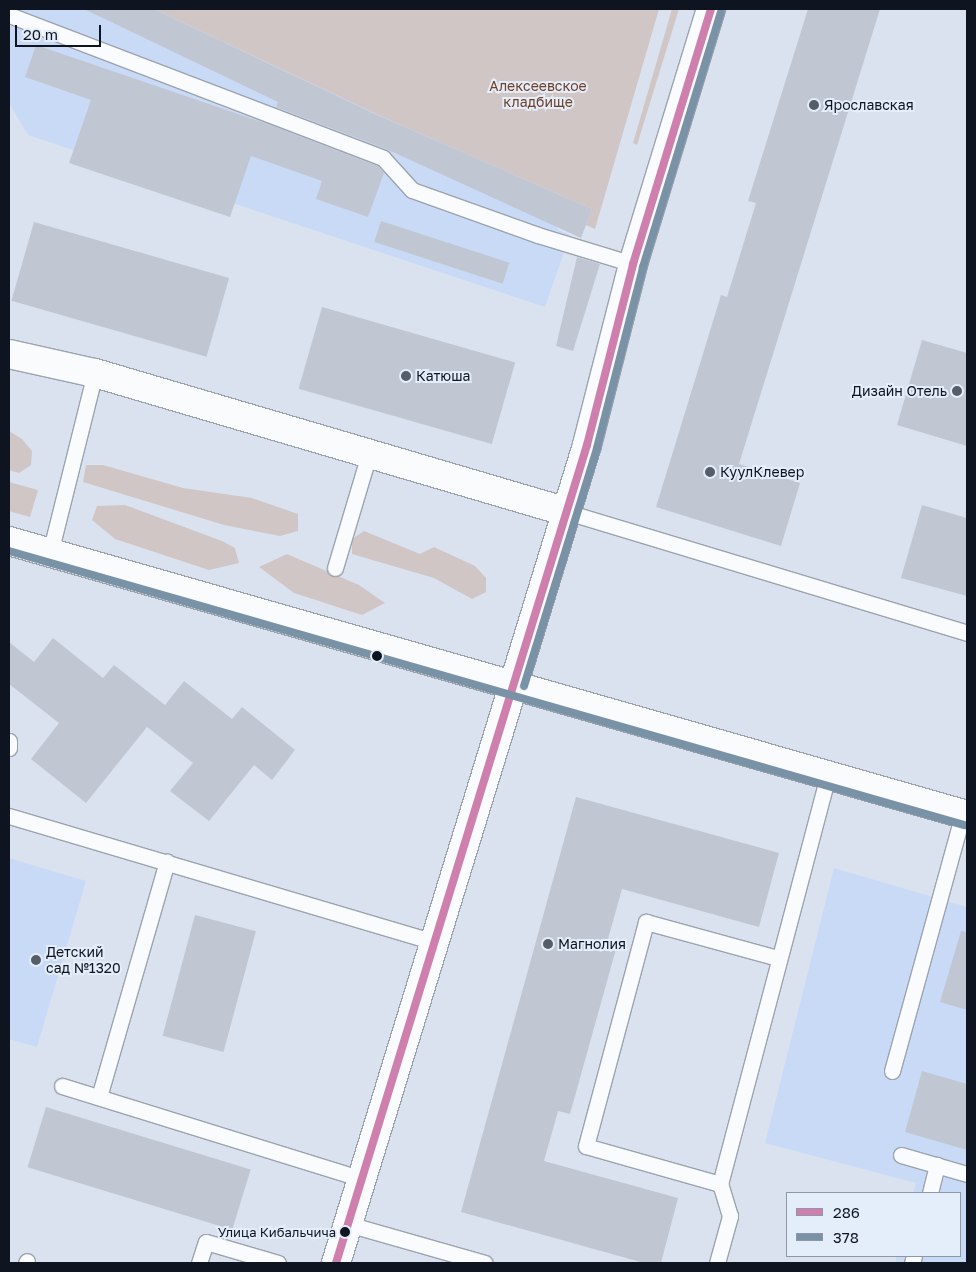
<!DOCTYPE html>
<meta charset="utf-8">
<style>
body{margin:0}
#map{position:relative;width:976px;height:1272px;overflow:hidden;background:#dae2f0;font-family:"Golos Text",sans-serif}
div>[style]{position:absolute}
.built>*{inset:0;background:#c9daf6}
.green>*{inset:0;background:#d0c6c6}
.building>*{inset:0;background:#c0c7d3;transform-origin:0 0}
.roads{filter:drop-shadow(1px 0 #9ca3af) drop-shadow(-1px 0 #9ca3af) drop-shadow(0 1px #9ca3af) drop-shadow(0 -1px #9ca3af)}
.service>*{height:15px;margin:-7.5px;padding:0 7.5px;transform-origin:7.5px;border-radius:7.5px;background:#f9fbfd}
.minor>*{height:28px;margin:-14px;padding:0 14px;transform-origin:14px;border-radius:14px;background:#f9fbfd}
.tertiary>*{height:28px;margin:-14px;padding:0 14px;transform-origin:14px;border-radius:14px;background:#f9fbfd}
.bus-1>*{height:8px;margin:-4px;padding:0 4px;transform-origin:4px;border-radius:4px;background:#cf7fae}
.bus-2>*{height:8px;margin:-4px;padding:0 4px;transform-origin:4px;border-radius:4px;background:#7a92a6}
.dots>*{width:14px;height:14px;translate:-50% -50%;box-sizing:border-box;border:2px solid #e4edfa;border-radius:50%}
span{translate:-50% -50%;white-space:nowrap;text-align:center;line-height:1.15;-webkit-text-stroke:4px #e4edfa;paint-order:stroke}
.bus-label{font-size:13px;color:#0e1520}
.right{translate:-100% -50%;text-align:right}
.park-label{font-size:14px;color:#6f3f26}
.poi-label{font-size:14px;color:#0e1520}
.left{translate:0 -50%;text-align:left}
.frame{position:absolute;inset:0;border:10px solid #0e1520;pointer-events:none}
.legend{position:absolute;left:786px;top:1192px;width:175px;height:65px;box-sizing:border-box;background:#e4edfa;border:1px solid #8e97a3;margin:0;padding:6px 9px;list-style:none;font-size:15px;color:#0e1520}
.legend li{display:flex;align-items:center;gap:10px;height:25px}
.legend b{width:25px;border:1px solid #8e97a3}
.scale{position:absolute;left:15px;top:25px;width:86px;height:22px;box-sizing:border-box;border:2px solid #0e1520;border-top:0;padding-left:6px;font-size:15px;line-height:18px;white-space:nowrap;color:#0e1520;-webkit-text-stroke:4px #e4edfa;paint-order:stroke}
</style>
<div id="map">
<div class="built">
<i style="clip-path:polygon(9px 9px,154px 9px,277px 68px,592px 209px,586px 225px,564px 217px,557px 229px,570px 235px,545px 307px,28px 135px,9px 103px)"></i>
<i style="clip-path:polygon(9px 858px,86px 881px,37px 1047px,9px 1039px)"></i>
<i style="clip-path:polygon(834px 868px,967px 907px,967px 1263px,895px 1263px,897px 1256px,960px 1256px,960px 1193px,913px 1193px,916px 1183px,765px 1143px)"></i>
</div>
<div class="green">
<i style="clip-path:polygon(154px 9px,659px 9px,595px 229px,586px 225px,592px 209px,385px 118px)"></i>
<i style="clip-path:polygon(672px 9px,679px 9px,637px 145px,633px 143px)"></i>
<i style="clip-path:polygon(9px 431px,22px 439px,32px 451px,31px 465px,19px 473px,9px 470px)"></i>
<i style="clip-path:polygon(86px 465px,103px 465px,183px 488px,252px 498px,298px 514px,298px 531px,280px 536px,224px 525px,83px 482px)"></i>
<i style="clip-path:polygon(9px 482px,38px 490px,30px 517px,9px 511px)"></i>
<i style="clip-path:polygon(125px 505px,222px 541px,235px 548px,239px 563px,209px 570px,115px 539px,92px 520px,97px 506px)"></i>
<i style="clip-path:polygon(364px 531px,420px 554px,434px 547px,475px 566px,486px 578px,486px 592px,472px 599px,434px 578px,352px 554px,352px 539px)"></i>
<i style="clip-path:polygon(287px 554px,359px 585px,385px 603px,362px 615px,294px 593px,259px 567px)"></i>
</div>
<div class="building">
<i style="clip-path:polygon(84px 9px,154px 9px,375px 114px,592px 209px,581px 238px,386px 149px,276px 107px,278px 102px)"></i>
<i style="clip-path:polygon(808px 9px,880px 9px,739px 464px,800px 483px,781px 546px,656px 507px,721px 295px,727px 297px,756px 203px,748px 201px)"></i>
<i style="clip-path:polygon(36px 45px,268px 124px,378px 166px,384px 173px,368px 217px,316px 199px,322px 181px,251px 156px,230px 217px,69px 163px,91px 100px,25px 77px)"></i>
<i style="left:381px;top:221px;width:135px;height:22px;rotate:18deg"></i>
<i style="left:34px;top:222px;width:203px;height:82px;rotate:16deg"></i>
<i style="clip-path:polygon(577px 257px,600px 264px,573px 351px,556px 346px)"></i>
<i style="left:322px;top:307px;width:201px;height:85px;rotate:16deg"></i>
<i style="clip-path:polygon(922px 340px,967px 353px,967px 446px,897px 425px)"></i>
<i style="clip-path:polygon(922px 505px,967px 518px,967px 596px,901px 578px)"></i>
<i style="clip-path:polygon(53px 638px,103px 678px,114px 665px,165px 705px,184px 681px,232px 719px,242px 707px,295px 750px,272px 780px,254px 765px,209px 821px,170px 791px,193px 763px,147px 727px,86px 803px,31px 759px,59px 723px,9px 684px,9px 642px,34px 662px)"></i>
<i style="clip-path:polygon(576px 797px,779px 853px,759px 927px,622px 889px,608px 939px,618px 942px,570px 1114px,558px 1111px,544px 1161px,678px 1198px,661px 1263px,644px 1263px,461px 1212px)"></i>
<i style="left:195px;top:915px;width:63px;height:125px;rotate:15deg"></i>
<i style="clip-path:polygon(961px 931px,967px 932px,967px 1010px,940px 1002px)"></i>
<i style="clip-path:polygon(922px 1071px,967px 1084px,967px 1150px,905px 1132px)"></i>
<i style="left:46px;top:1107px;width:214px;height:63px;rotate:17deg"></i>
</div>
<div class="roads">
<div class="service">
<i style="left:9px;top:15px;width:400px;rotate:20.9deg"></i>
<i style="left:383px;top:158px;width:43px;rotate:47.8deg"></i>
<i style="left:412px;top:190px;width:134px;rotate:19.7deg"></i>
<i style="left:538px;top:235px;width:99px;rotate:17deg"></i>
<i style="left:567px;top:512px;width:418px;rotate:16.8deg"></i>
<i style="left:50px;top:553px;width:186px;rotate:-76deg"></i>
<i style="left:335px;top:568px;width:119px;rotate:-73.4deg"></i>
<i style="left:9px;top:741px;width:7px;rotate:90deg"></i>
<i style="left:9px;top:816px;width:444px;rotate:16.5deg"></i>
<i style="left:892px;top:1071px;width:268px;rotate:-74.6deg"></i>
<i style="left:62px;top:1086px;width:314px;rotate:17.2deg"></i>
<i style="left:99px;top:1097px;width:245px;rotate:-73.9deg"></i>
<i style="left:901px;top:1155px;width:69px;rotate:16.1deg"></i>
<i style="left:720px;top:1184px;width:139px;rotate:-164.2deg"></i>
<i style="left:586px;top:1146px;width:232px;rotate:-75deg"></i>
<i style="left:646px;top:922px;width:137px;rotate:15.3deg"></i>
<i style="left:930px;top:1193px;width:29px;rotate:-76deg"></i>
<i style="left:348px;top:1224px;width:142px;rotate:15.9deg"></i>
<i style="left:26px;top:1263px;width:2px;rotate:-63deg"></i>
<i style="left:199px;top:1263px;width:22px;rotate:-72deg"></i>
<i style="left:206px;top:1242px;width:75px;rotate:16.3deg"></i>
<i style="left:717px;top:1263px;width:49px;rotate:-74.5deg"></i>
<i style="left:730px;top:1216px;width:34px;rotate:-107deg"></i>
<i style="left:720px;top:1184px;width:424px;rotate:-75.2deg"></i>
<i style="left:912px;top:1263px;width:7px;rotate:-74deg"></i>
</div>
<div class="minor">
<i style="left:9px;top:354px;width:88px;rotate:12.5deg"></i>
<i style="left:95px;top:373px;width:492px;rotate:16.4deg"></i>
</div>
<div class="tertiary">
<i style="left:9px;top:541px;width:996px;rotate:15.96deg"></i>
<i style="left:336px;top:1263px;width:856px;rotate:-72.94deg"></i>
<i style="left:587px;top:445px;width:187px;rotate:-75.7deg"></i>
<i style="left:633px;top:264px;width:267px;rotate:-73deg"></i>
</div>
</div>
<div class="bus-1">
<i style="left:336px;top:1263px;width:856px;rotate:-72.94deg"></i>
<i style="left:587px;top:445px;width:187px;rotate:-75.7deg"></i>
<i style="left:633px;top:264px;width:267px;rotate:-73deg"></i>
</div>
<div class="bus-2">
<i style="left:9px;top:551px;width:994px;rotate:16.01deg"></i>
<i style="left:524px;top:686px;width:249px;rotate:-72.9deg"></i>
<i style="left:597px;top:448px;width:187px;rotate:-75.7deg"></i>
<i style="left:643px;top:267px;width:267px;rotate:-73deg"></i>
</div>
<div class="dots">
<i style="left:814px;top:105px;background:#555d69"></i>
<i style="left:406px;top:376px;background:#555d69"></i>
<i style="left:957px;top:391px;background:#555d69"></i>
<i style="left:710px;top:472px;background:#555d69"></i>
<i style="left:377px;top:656px;background:#0e1520"></i>
<i style="left:548px;top:944px;background:#555d69"></i>
<i style="left:36px;top:960px;background:#555d69"></i>
<i style="left:345px;top:1232px;background:#0e1520"></i>
</div>
<div class="bus-label">
<span class="right" style="left:336px;top:1232px">Улица Кибальчича</span>
</div>
<div class="park-label">
<span style="left:538px;top:94px">Алексеевское<br>кладбище</span>
</div>
<div class="poi-label">
<span class="left" style="left:824px;top:105px">Ярославская</span>
<span class="left" style="left:416px;top:376px">Катюша</span>
<span class="right" style="left:947px;top:391px">Дизайн Отель</span>
<span class="left" style="left:720px;top:472px">КуулКлевер</span>
<span class="left" style="left:558px;top:944px">Магнолия</span>
<span class="left" style="left:46px;top:960px">Детский<br>сад №1320</span>
</div>
<div class="frame"></div>
<ul class="legend">
<li><b style="height:6px;background:#cf7fae"></b>286</li>
<li><b style="height:6px;background:#7a92a6"></b>378</li>
</ul>
<div class="scale">20 m</div>
</div>
